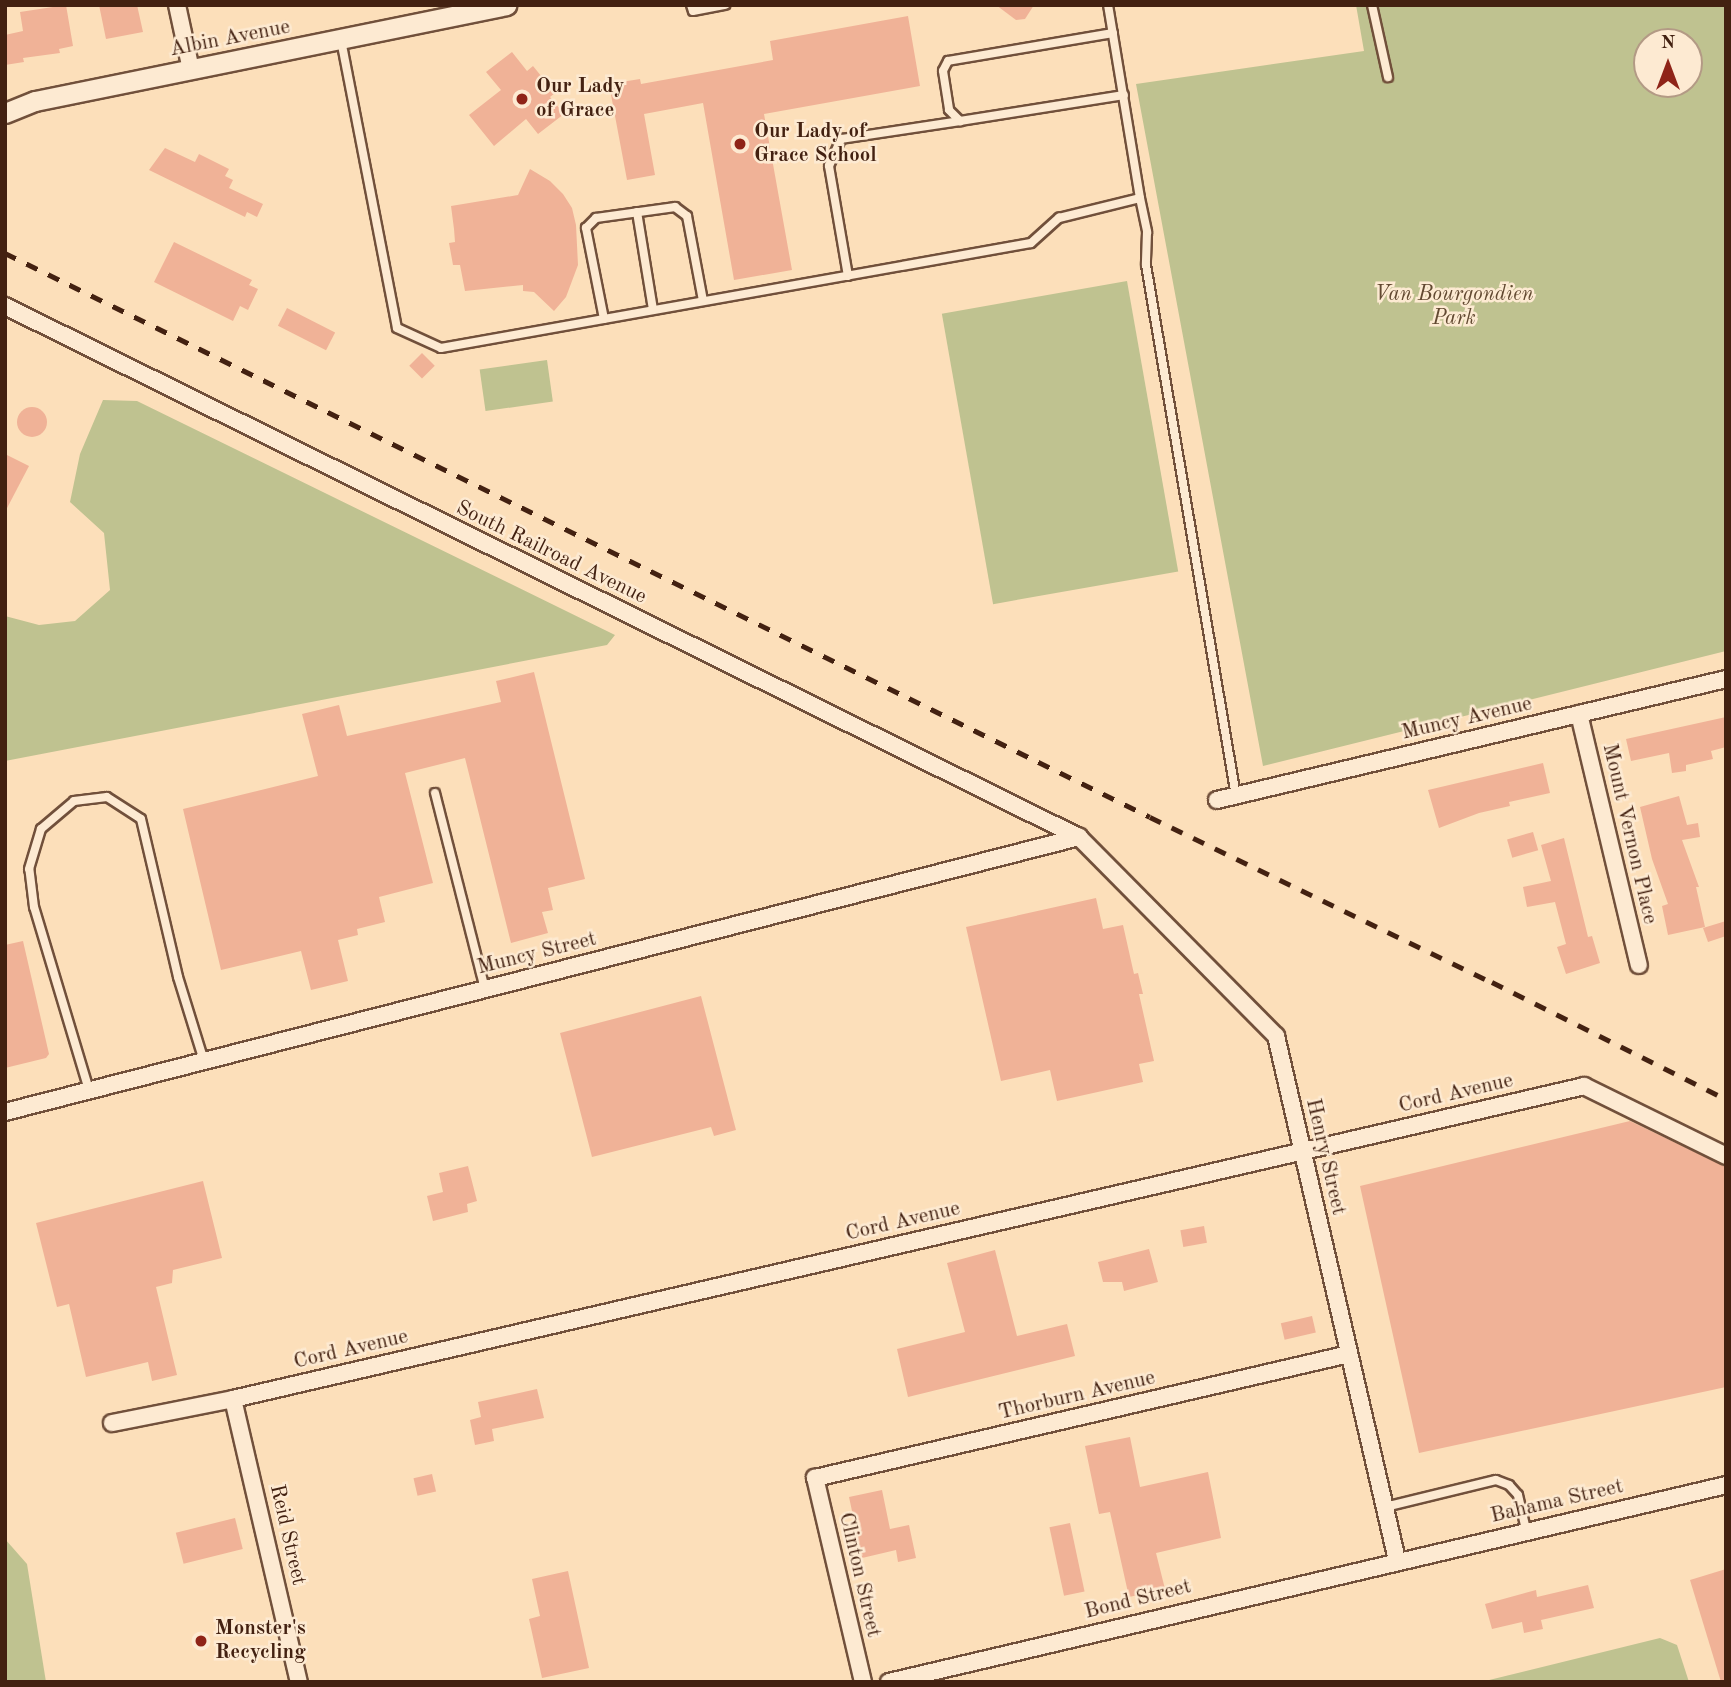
<!DOCTYPE html>
<style>
body{margin:0}
#map{position:relative;width:1731px;height:1687px;overflow:hidden;background:#fcdfba;font-family:"Old Standard TT",serif}
div>[style]{position:absolute}
.green>*{inset:0;background:#bfc290;transform-origin:0 0}
.building>*{inset:0;background:#f0b297;transform-origin:0 0}
.round{border-radius:50%}
.roads{filter:drop-shadow(2px 0 #71503b) drop-shadow(-2px 0 #71503b) drop-shadow(0 2px #71503b) drop-shadow(0 -2px #71503b)}
.service>*{height:8px;margin:-4px;padding:0 4px;transform-origin:4px;border-radius:4px;background:#fdead2}
.minor>*{height:16px;margin:-8px;padding:0 8px;transform-origin:8px;border-radius:8px;background:#fdead2}
.tertiary>*{height:19px;margin:-9.5px;padding:0 9.5px;transform-origin:9.5px;border-radius:9.5px;background:#fdead2}
.rail>*{height:5px;margin-top:-2.5px;transform-origin:0;background:repeating-linear-gradient(90deg,#432111 0 12px,transparent 0 24px)}
.dots>*{width:19px;height:19px;translate:-50% -50%;box-sizing:border-box;border:4px solid #fdead2;border-radius:50%}
span{translate:-50% -50%;white-space:nowrap;text-align:center;line-height:1.15;-webkit-text-stroke:5px #fdead2;paint-order:stroke}
.street-label{font-size:21px;color:#432111}
.poi-label{font-size:21px;color:#432111;font-weight:700}
.left{translate:0 -50%;text-align:left}
.park-label{font-size:21px;color:#624931;font-style:italic}
.frame{position:absolute;inset:0;border:7px solid #432111;pointer-events:none}
.north{position:absolute;left:1633px;top:28px;width:70px;height:70px;box-sizing:border-box;background:#fdead2;border:2px solid #b39a85;border-radius:50%;rotate:0deg;font-size:19px;font-weight:700;line-height:28px;text-align:center;color:#432111}
.north::after{content:'';display:block;margin:auto;width:24px;height:32px;background:#8f2418;clip-path:polygon(50% 0,100% 100%,50% 72%,0 100%)}
</style>
<div id="map">
<div class="green">
<i style="clip-path:polygon(evenodd,1356px 5px,1726px 5px,1726px 651px,1263px 766px,1136px 84px,1364px 51px,1356px 5px,1647px 42px,1689px 42px,1689px 84px,1647px 84px,1647px 42px)"></i>
<i style="left:1127px;top:281px;width:295px;height:188px;rotate:80deg"></i>
<i style="left:547px;top:360px;width:42px;height:68px;rotate:82deg"></i>
<i style="clip-path:polygon(103px 400px,137px 401px,615px 635px,607px 645px,5px 761px,5px 616px,39px 625px,75px 621px,110px 590px,104px 533px,70px 502px,80px 454px)"></i>
<i style="clip-path:polygon(5px 1539px,27px 1564px,46px 1682px,5px 1682px)"></i>
<i style="clip-path:polygon(1660px 1638px,1677px 1645px,1689px 1682px,1481px 1682px)"></i>
</div>
<div class="building">
<i style="clip-path:polygon(66px 5px,73px 46px,59px 49px,60px 53px,23px 58px,24px 62px,5px 65px,5px 35px,23px 31px,20px 12px)"></i>
<i style="clip-path:polygon(99px 5px,137px 5px,143px 32px,106px 39px)"></i>
<i style="clip-path:polygon(996px 5px,1034px 5px,1025px 19px,1016px 20px)"></i>
<i style="clip-path:polygon(908px 16px,920px 86px,764px 114px,792px 270px,734px 280px,703px 103px,644px 114px,655px 175px,627px 180px,609px 84px,640px 79px,641px 84px,773px 60px,770px 41px)"></i>
<i style="clip-path:polygon(512px 52px,527px 71px,533px 66px,555px 93px,550px 97px,564px 114px,538px 134px,526px 119px,494px 146px,469px 115px,501px 90px,486px 72px)"></i>
<i style="clip-path:polygon(165px 148px,195px 162px,199px 154px,229px 169px,225px 176px,233px 180px,229px 188px,263px 204px,257px 217px,247px 212px,245px 217px,149px 170px)"></i>
<i style="clip-path:polygon(530px 169px,550px 181px,563px 194px,572px 208px,576px 225px,578px 265px,566px 297px,554px 311px,534px 292px,523px 291px,523px 285px,465px 291px,460px 265px,453px 265px,449px 243px,455px 242px,454px 229px,451px 206px,518px 195px)"></i>
<i style="clip-path:polygon(174px 242px,252px 280px,249px 285px,258px 289px,248px 310px,240px 306px,233px 321px,154px 282px)"></i>
<i style="left:287px;top:308px;width:54px;height:20px;rotate:27deg"></i>
<i style="left:422px;top:353px;width:18px;height:18px;rotate:45deg"></i>
<i class="round" style="left:17px;top:407px;width:30px;height:30px"></i>
<i style="clip-path:polygon(5px 454px,29px 466px,5px 512px)"></i>
<i style="clip-path:polygon(534px 672px,585px 879px,548px 888px,553px 910px,542px 912px,548px 933px,511px 943px,465px 758px,405px 773px,433px 883px,379px 897px,385px 922px,357px 929px,358px 935px,338px 940px,348px 981px,311px 990px,301px 951px,221px 970px,183px 809px,318px 776px,302px 714px,339px 705px,347px 736px,501px 702px,496px 681px)"></i>
<i style="clip-path:polygon(1726px 717px,1726px 747px,1711px 751px,1713px 759px,1686px 765px,1686px 771px,1672px 773px,1669px 753px,1631px 761px,1626px 739px)"></i>
<i style="clip-path:polygon(1543px 763px,1550px 793px,1509px 802px,1510px 806px,1479px 813px,1439px 828px,1428px 790px)"></i>
<i style="clip-path:polygon(1679px 796px,1687px 825px,1698px 823px,1700px 837px,1682px 840px,1699px 887px,1696px 887px,1705px 927px,1668px 935px,1662px 906px,1668px 904px,1652px 859px,1640px 807px)"></i>
<i style="left:1533px;top:832px;width:19px;height:27px;rotate:74deg"></i>
<i style="clip-path:polygon(1564px 838px,1588px 937px,1592px 936px,1600px 963px,1566px 974px,1557px 947px,1566px 944px,1555px 902px,1527px 907px,1523px 887px,1551px 881px,1541px 845px)"></i>
<i style="clip-path:polygon(1096px 898px,1103px 929px,1123px 925px,1134px 974px,1138px 973px,1143px 994px,1139px 994px,1154px 1061px,1139px 1064px,1143px 1082px,1057px 1101px,1050px 1070px,1001px 1081px,966px 927px)"></i>
<i style="clip-path:polygon(1726px 921px,1726px 936px,1708px 942px,1703px 928px)"></i>
<i style="clip-path:polygon(23px 941px,49px 1054px,46px 1058px,5px 1068px,5px 945px)"></i>
<i style="clip-path:polygon(701px 996px,736px 1130px,714px 1136px,711px 1127px,592px 1157px,560px 1033px)"></i>
<i style="clip-path:polygon(1630px 1121px,1726px 1167px,1726px 1387px,1419px 1453px,1360px 1186px)"></i>
<i style="clip-path:polygon(468px 1166px,477px 1201px,467px 1204px,468px 1212px,433px 1221px,427px 1196px,443px 1192px,439px 1173px)"></i>
<i style="clip-path:polygon(203px 1181px,222px 1258px,173px 1270px,172px 1283px,156px 1287px,177px 1375px,152px 1381px,148px 1362px,86px 1377px,69px 1304px,57px 1307px,36px 1223px)"></i>
<i style="left:1204px;top:1226px;width:17px;height:24px;rotate:80deg"></i>
<i style="clip-path:polygon(1149px 1249px,1158px 1282px,1124px 1291px,1122px 1282px,1103px 1282px,1098px 1262px)"></i>
<i style="clip-path:polygon(995px 1250px,1017px 1336px,1067px 1324px,1075px 1356px,908px 1397px,897px 1349px,965px 1332px,947px 1263px)"></i>
<i style="left:1312px;top:1316px;width:17px;height:32px;rotate:77deg"></i>
<i style="clip-path:polygon(537px 1389px,544px 1418px,492px 1429px,494px 1441px,475px 1445px,470px 1420px,481px 1417px,478px 1402px)"></i>
<i style="clip-path:polygon(1130px 1437px,1140px 1487px,1208px 1472px,1221px 1538px,1156px 1553px,1165px 1589px,1129px 1597px,1110px 1512px,1099px 1514px,1085px 1446px)"></i>
<i style="left:432px;top:1474px;width:18px;height:19px;rotate:77deg"></i>
<i style="clip-path:polygon(882px 1490px,890px 1529px,909px 1525px,916px 1558px,898px 1562px,896px 1550px,862px 1558px,849px 1497px)"></i>
<i style="left:235px;top:1518px;width:32px;height:61px;rotate:76deg"></i>
<i style="left:1070px;top:1523px;width:70px;height:21px;rotate:78deg"></i>
<i style="clip-path:polygon(1726px 1569px,1726px 1682px,1721px 1682px,1690px 1580px)"></i>
<i style="clip-path:polygon(568px 1571px,589px 1668px,542px 1678px,529px 1619px,540px 1616px,532px 1579px)"></i>
<i style="clip-path:polygon(1588px 1585px,1594px 1608px,1541px 1620px,1543px 1629px,1524px 1633px,1522px 1622px,1492px 1629px,1485px 1604px,1536px 1590px,1537px 1597px)"></i>
</div>
<div class="roads">
<div class="service">
<i style="left:691px;top:5px;width:6px;rotate:72deg"></i>
<i style="left:693px;top:11px;width:33px;rotate:-11deg"></i>
<i style="left:1372px;top:5px;width:74px;rotate:77.5deg"></i>
<i style="left:1113px;top:33px;width:167px;rotate:170.4deg"></i>
<i style="left:948px;top:61px;width:11px;rotate:117deg"></i>
<i style="left:943px;top:71px;width:39px;rotate:81deg"></i>
<i style="left:949px;top:110px;width:16px;rotate:45deg"></i>
<i style="left:960px;top:121px;width:166px;rotate:-9deg"></i>
<i style="left:341px;top:40px;width:293px;rotate:79deg"></i>
<i style="left:397px;top:328px;width:48px;rotate:24.4deg"></i>
<i style="left:441px;top:348px;width:599px;rotate:-10.09deg"></i>
<i style="left:1031px;top:243px;width:38px;rotate:-42deg"></i>
<i style="left:1059px;top:218px;width:83px;rotate:-13.9deg"></i>
<i style="left:1140px;top:198px;width:196px;rotate:-99.4deg"></i>
<i style="left:1140px;top:198px;width:35px;rotate:78deg"></i>
<i style="left:1147px;top:232px;width:33px;rotate:92deg"></i>
<i style="left:1146px;top:265px;width:539px;rotate:80.38deg"></i>
<i style="left:637px;top:212px;width:99px;rotate:80.7deg"></i>
<i style="left:848px;top:276px;width:112px;rotate:-99.8deg"></i>
<i style="left:829px;top:166px;width:30px;rotate:-66deg"></i>
<i style="left:841px;top:139px;width:120px;rotate:-8.6deg"></i>
<i style="left:604px;top:319px;width:93px;rotate:-101.2deg"></i>
<i style="left:586px;top:228px;width:14px;rotate:-45deg"></i>
<i style="left:596px;top:218px;width:80px;rotate:-7.9deg"></i>
<i style="left:675px;top:207px;width:15px;rotate:37deg"></i>
<i style="left:687px;top:216px;width:86px;rotate:79.3deg"></i>
<i style="left:435px;top:793px;width:202px;rotate:75.7deg"></i>
<i style="left:89px;top:1090px;width:191px;rotate:-106.7deg"></i>
<i style="left:34px;top:907px;width:38px;rotate:-97deg"></i>
<i style="left:29px;top:869px;width:42px;rotate:-73.3deg"></i>
<i style="left:41px;top:829px;width:43px;rotate:-40.3deg"></i>
<i style="left:74px;top:801px;width:33px;rotate:-7deg"></i>
<i style="left:107px;top:797px;width:40px;rotate:32.9deg"></i>
<i style="left:141px;top:819px;width:162px;rotate:76.8deg"></i>
<i style="left:178px;top:977px;width:88px;rotate:72.8deg"></i>
<i style="left:1385px;top:1507px;width:114px;rotate:-13.7deg"></i>
<i style="left:1496px;top:1480px;width:14px;rotate:21deg"></i>
<i style="left:1509px;top:1485px;width:13px;rotate:48deg"></i>
<i style="left:1518px;top:1495px;width:36px;rotate:77deg"></i>
</div>
<div class="minor">
<i style="left:177px;top:5px;width:66px;rotate:77.8deg"></i>
<i style="left:5px;top:306px;width:1198px;rotate:26.31deg"></i>
<i style="left:1079px;top:837px;width:280px;rotate:45.3deg"></i>
<i style="left:1276px;top:1036px;width:538px;rotate:77deg"></i>
<i style="left:1579px;top:714px;width:258px;rotate:76.6deg"></i>
<i style="left:1217px;top:800px;width:523px;rotate:-13.37deg"></i>
<i style="left:5px;top:1112px;width:1109px;rotate:-14.36deg"></i>
<i style="left:233px;top:1399px;width:291px;rotate:76.9deg"></i>
<i style="left:112px;top:1423px;width:123px;rotate:-11.2deg"></i>
<i style="left:233px;top:1399px;width:1387px;rotate:-13.04deg"></i>
<i style="left:1584px;top:1086px;width:158px;rotate:26.2deg"></i>
<i style="left:863px;top:1682px;width:210px;rotate:-103.2deg"></i>
<i style="left:815px;top:1478px;width:548px;rotate:-13.07deg"></i>
<i style="left:889px;top:1682px;width:860px;rotate:-13.24deg"></i>
</div>
<div class="tertiary">
<i style="left:5px;top:113px;width:32px;rotate:-22deg"></i>
<i style="left:35px;top:101px;width:481px;rotate:-11.5deg"></i>
</div>
</div>
<div class="rail">
<i style="left:5px;top:253px;width:1276px;rotate:26.22deg"></i>
<i style="left:1150px;top:817px;width:380px;rotate:25.8deg"></i>
<i style="left:1492px;top:982px;width:262px;rotate:26.6deg"></i>
</div>
<div class="dots">
<i style="left:522px;top:99px;background:#8f2418"></i>
<i style="left:740px;top:144px;background:#8f2418"></i>
<i style="left:201px;top:1641px;background:#8f2418"></i>
</div>
<div class="street-label">
<span style="left:230px;top:39px;rotate:-11deg">Albin Avenue</span>
<span style="left:551px;top:553px;rotate:26deg">South Railroad Avenue</span>
<span style="left:1467px;top:719px;rotate:-13deg">Muncy Avenue</span>
<span style="left:1629px;top:834px;rotate:77deg">Mount Vernon Place</span>
<span style="left:537px;top:954px;rotate:-14deg">Muncy Street</span>
<span style="left:1456px;top:1094px;rotate:-13deg">Cord Avenue</span>
<span style="left:1325px;top:1157px;rotate:77deg">Henry Street</span>
<span style="left:903px;top:1222px;rotate:-13deg">Cord Avenue</span>
<span style="left:351px;top:1350px;rotate:-13deg">Cord Avenue</span>
<span style="left:1077px;top:1396px;rotate:-13deg">Thorburn Avenue</span>
<span style="left:1557px;top:1502px;rotate:-13deg">Bahama Street</span>
<span style="left:287px;top:1535px;rotate:77deg">Reid Street</span>
<span style="left:859px;top:1575px;rotate:77deg">Clinton Street</span>
<span style="left:1138px;top:1600px;rotate:-14deg">Bond Street</span>
</div>
<div class="poi-label">
<span class="left" style="left:536px;top:99px">Our Lady<br>of Grace</span>
<span class="left" style="left:754px;top:144px">Our Lady of<br>Grace School</span>
<span class="left" style="left:215px;top:1641px">Monster's<br>Recycling</span>
</div>
<div class="park-label">
<span style="left:1454px;top:307px">Van Bourgondien<br>Park</span>
</div>
<div class="frame"></div>
<div class="north">N</div>
</div>
